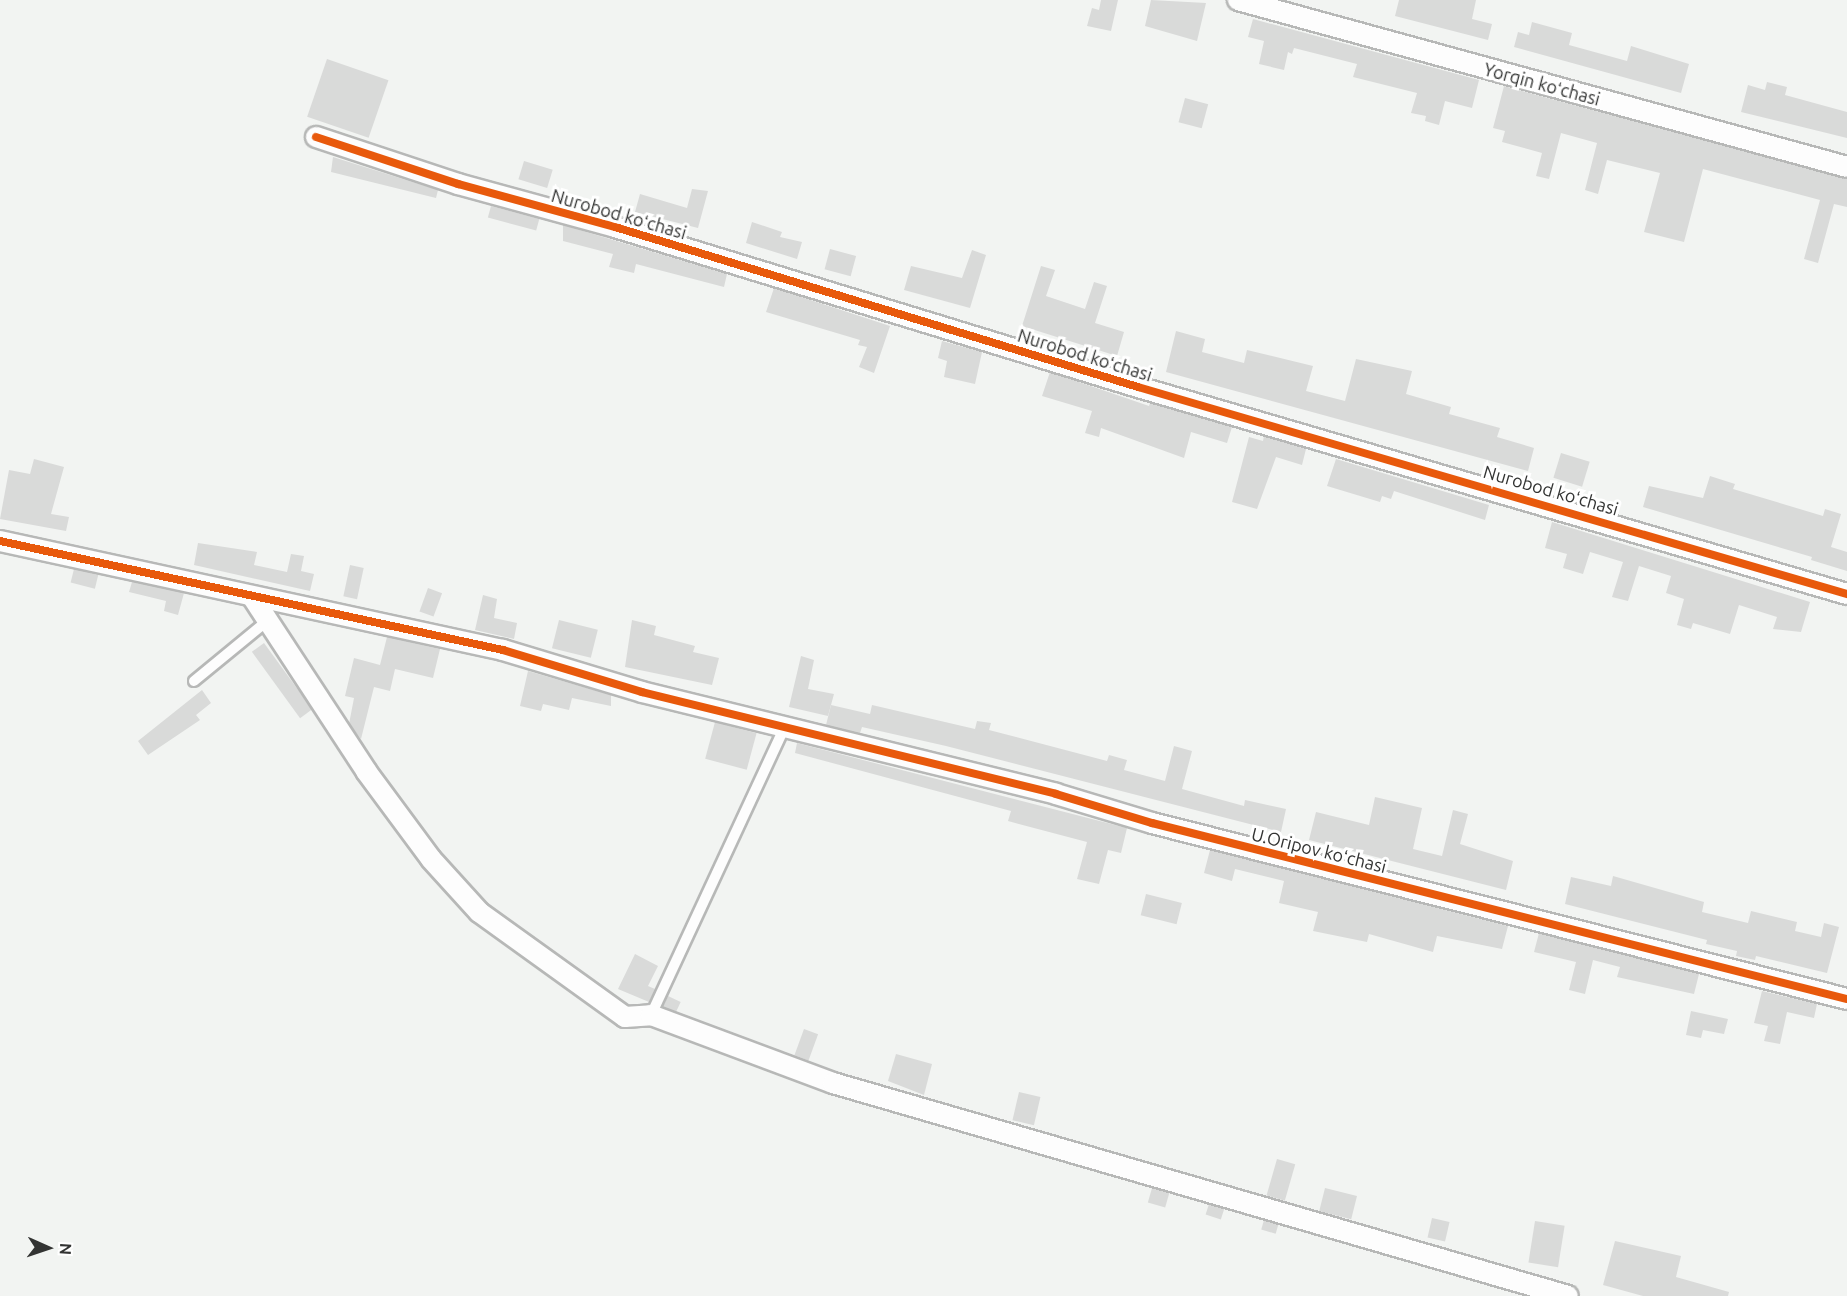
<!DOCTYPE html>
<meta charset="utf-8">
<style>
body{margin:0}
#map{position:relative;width:1847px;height:1296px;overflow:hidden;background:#f2f4f2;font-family:Ubuntu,sans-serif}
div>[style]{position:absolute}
.building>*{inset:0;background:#d9dad9;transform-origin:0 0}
.roads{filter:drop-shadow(2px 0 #b7b8b7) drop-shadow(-2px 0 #b7b8b7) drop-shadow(0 2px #b7b8b7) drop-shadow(0 -2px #b7b8b7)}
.lane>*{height:10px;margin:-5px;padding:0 5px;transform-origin:5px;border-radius:5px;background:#fdfdfd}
.street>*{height:20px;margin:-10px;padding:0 10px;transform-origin:10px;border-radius:10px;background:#fdfdfd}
.cycleway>*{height:8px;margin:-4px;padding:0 4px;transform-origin:4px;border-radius:4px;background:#e8590c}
span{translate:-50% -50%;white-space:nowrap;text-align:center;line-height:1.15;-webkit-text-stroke:6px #fff;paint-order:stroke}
.street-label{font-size:18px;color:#333433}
.north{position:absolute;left:18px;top:1218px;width:60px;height:60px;-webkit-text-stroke:4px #fff;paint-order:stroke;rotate:93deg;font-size:16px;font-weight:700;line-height:24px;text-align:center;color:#333433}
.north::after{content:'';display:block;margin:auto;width:21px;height:27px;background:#333433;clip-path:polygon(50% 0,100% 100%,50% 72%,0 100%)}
</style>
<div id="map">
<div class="building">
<i style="clip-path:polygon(1101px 0,1118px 0,1111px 31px,1087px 26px,1092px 8px,1099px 10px)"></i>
<i style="clip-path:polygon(1151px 0,1206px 3px,1197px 41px,1145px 26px)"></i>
<i style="clip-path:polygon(1399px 0,1476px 0,1472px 19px,1492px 24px,1488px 40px,1395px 16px)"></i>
<i style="clip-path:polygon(1253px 19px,1479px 80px,1472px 108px,1445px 101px,1439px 125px,1425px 121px,1426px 116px,1411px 113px,1417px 93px,1353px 77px,1357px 64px,1294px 48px,1292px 54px,1288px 52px,1284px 70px,1259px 64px,1264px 41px,1248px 37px)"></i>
<i style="clip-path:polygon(1532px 22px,1572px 33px,1569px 45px,1627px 61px,1631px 46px,1689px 64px,1681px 93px,1514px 47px,1518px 32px,1529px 35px)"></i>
<i style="left:327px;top:59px;width:65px;height:61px;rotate:19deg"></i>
<i style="clip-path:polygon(1767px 82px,1787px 87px,1785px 95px,1847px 112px,1847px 138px,1741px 112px,1748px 85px,1765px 90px)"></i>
<i style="clip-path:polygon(1504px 86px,1847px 179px,1847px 207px,1834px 204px,1818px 263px,1804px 259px,1820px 200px,1703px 169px,1684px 242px,1644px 232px,1660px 173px,1607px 160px,1598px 194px,1585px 190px,1597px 143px,1561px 133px,1549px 179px,1536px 176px,1542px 153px,1502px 142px,1505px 131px,1493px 128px)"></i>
<i style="left:1185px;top:98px;width:24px;height:25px;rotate:15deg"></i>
<i style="clip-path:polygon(333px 157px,438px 190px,436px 198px,331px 172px)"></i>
<i style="left:524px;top:161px;width:30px;height:19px;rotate:17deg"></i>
<i style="clip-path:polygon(692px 189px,708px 191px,698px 228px,635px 212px,640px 194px,687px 208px)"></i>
<i style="left:491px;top:206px;width:50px;height:12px;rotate:15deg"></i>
<i style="clip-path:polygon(752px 222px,782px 232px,780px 237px,802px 242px,797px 259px,746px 243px)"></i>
<i style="clip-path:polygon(563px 225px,727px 274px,724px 287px,636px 264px,634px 273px,609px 267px,613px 254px,563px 241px)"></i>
<i style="left:830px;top:249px;width:27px;height:21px;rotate:15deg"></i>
<i style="clip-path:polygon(972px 250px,986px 255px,970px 308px,904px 290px,911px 266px,962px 278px)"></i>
<i style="clip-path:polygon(1041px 266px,1055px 270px,1046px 296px,1085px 309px,1094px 282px,1107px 286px,1095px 323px,1124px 332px,1117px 356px,1022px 326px)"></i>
<i style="clip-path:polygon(774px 288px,890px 326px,874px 373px,859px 367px,867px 347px,858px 345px,860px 340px,766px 312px)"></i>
<i style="clip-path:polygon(1176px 331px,1205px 339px,1202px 352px,1244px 363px,1247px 350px,1313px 366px,1306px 391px,1345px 401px,1356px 359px,1412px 371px,1406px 394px,1451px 407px,1449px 414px,1500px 428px,1497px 437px,1534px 448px,1528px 471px,1166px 372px)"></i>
<i style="clip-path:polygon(942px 341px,982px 352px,975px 384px,944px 377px,947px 361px,938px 358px)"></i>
<i style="clip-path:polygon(1050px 372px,1149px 406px,1150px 403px,1232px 427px,1227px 443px,1191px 432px,1184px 458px,1101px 428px,1099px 437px,1085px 433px,1092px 411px,1042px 396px)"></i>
<i style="clip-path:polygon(1264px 436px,1306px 449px,1302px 465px,1276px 457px,1257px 509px,1232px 502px,1249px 437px,1263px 441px)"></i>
<i style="left:1561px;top:453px;width:30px;height:26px;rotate:17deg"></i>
<i style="clip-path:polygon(34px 459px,64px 467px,51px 514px,69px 517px,66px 531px,0 519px,9px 470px,30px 474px)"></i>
<i style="clip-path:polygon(1336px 459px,1489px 505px,1485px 520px,1394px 491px,1391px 499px,1382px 496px,1380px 502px,1327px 486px)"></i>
<i style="clip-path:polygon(1710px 476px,1735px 484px,1733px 489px,1823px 516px,1825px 509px,1841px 514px,1831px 547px,1847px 552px,1847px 571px,1811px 560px,1812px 557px,1643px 507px,1649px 486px,1703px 498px)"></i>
<i style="clip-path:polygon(1552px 522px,1810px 602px,1801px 632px,1773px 629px,1777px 617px,1739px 605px,1730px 634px,1693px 623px,1691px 629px,1677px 625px,1684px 599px,1666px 593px,1671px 576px,1639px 566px,1628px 601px,1612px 597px,1623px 562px,1590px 552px,1583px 574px,1563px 568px,1567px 554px,1545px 548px)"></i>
<i style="clip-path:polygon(198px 543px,257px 552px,254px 565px,287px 572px,291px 554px,304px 556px,301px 571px,314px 574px,310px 591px,194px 565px)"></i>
<i style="left:350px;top:565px;width:14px;height:32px;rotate:12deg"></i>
<i style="left:74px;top:569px;width:25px;height:14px;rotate:14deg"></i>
<i style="clip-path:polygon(132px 582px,184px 593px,178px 615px,164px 611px,166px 601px,129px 592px)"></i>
<i style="left:428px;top:588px;width:15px;height:25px;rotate:20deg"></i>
<i style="clip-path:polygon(483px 595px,497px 599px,494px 618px,517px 623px,514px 639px,475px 630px)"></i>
<i style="left:559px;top:620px;width:40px;height:29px;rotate:14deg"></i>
<i style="clip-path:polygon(632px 620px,656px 626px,654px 635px,695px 646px,693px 652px,719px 658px,712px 685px,625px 667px)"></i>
<i style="clip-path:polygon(387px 637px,440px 649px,433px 678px,395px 669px,390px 691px,374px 687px,361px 739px,349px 724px,354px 698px,345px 696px,354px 658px,380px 665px)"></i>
<i style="left:264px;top:643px;width:82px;height:15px;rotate:54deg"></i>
<i style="clip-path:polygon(801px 656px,814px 660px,808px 689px,834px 694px,828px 716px,789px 707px)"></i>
<i style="clip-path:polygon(528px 671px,611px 695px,611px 706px,572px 698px,569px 710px,543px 704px,541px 711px,520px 706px)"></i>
<i style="clip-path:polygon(202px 690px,211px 703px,196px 715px,200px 720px,148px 755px,138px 741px)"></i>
<i style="clip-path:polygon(831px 705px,870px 714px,872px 705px,975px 729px,977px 721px,991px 723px,989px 730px,1107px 761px,1109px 755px,1127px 760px,1124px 770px,1165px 781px,1174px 746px,1192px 751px,1182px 789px,1244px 806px,1245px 800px,1286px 809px,1281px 832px,946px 746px,862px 727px,860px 733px,826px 725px)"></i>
<i style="left:715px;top:722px;width:43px;height:38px;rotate:15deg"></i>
<i style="clip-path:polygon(797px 743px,1127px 828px,1121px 853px,1108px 850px,1099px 884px,1077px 879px,1087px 842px,1008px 821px,1011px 811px,795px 753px)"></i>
<i style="clip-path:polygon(1375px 797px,1422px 808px,1413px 849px,1442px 856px,1453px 810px,1468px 814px,1460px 844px,1513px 861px,1506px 890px,1309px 840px,1316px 812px,1369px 825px)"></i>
<i style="clip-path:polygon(1210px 850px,1508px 926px,1502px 949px,1437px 936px,1433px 952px,1369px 934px,1367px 942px,1313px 931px,1318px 912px,1279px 903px,1284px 881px,1235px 869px,1232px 881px,1204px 873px)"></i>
<i style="clip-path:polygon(1613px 876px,1704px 902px,1702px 912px,1748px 923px,1751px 911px,1797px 922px,1795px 931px,1821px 937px,1824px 923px,1839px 927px,1827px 973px,1756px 956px,1755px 960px,1736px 956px,1737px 951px,1706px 944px,1707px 940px,1565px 904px,1571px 877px,1611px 886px)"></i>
<i style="left:1146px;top:894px;width:37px;height:22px;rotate:14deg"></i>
<i style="clip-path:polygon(1539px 933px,1699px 974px,1694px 994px,1617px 977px,1620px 967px,1593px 960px,1585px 994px,1569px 990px,1576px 962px,1534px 952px)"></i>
<i style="clip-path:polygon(635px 954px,658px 966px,648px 986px,655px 989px,649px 1002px,618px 989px)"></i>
<i style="clip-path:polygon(1762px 991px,1817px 1004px,1814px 1018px,1787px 1012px,1780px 1044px,1764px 1041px,1768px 1026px,1754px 1023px)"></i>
<i style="left:668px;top:996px;width:14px;height:12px;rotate:25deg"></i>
<i style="clip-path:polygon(1691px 1011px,1728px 1019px,1724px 1034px,1703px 1030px,1701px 1038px,1686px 1035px)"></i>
<i style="left:804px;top:1029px;width:15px;height:28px;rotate:20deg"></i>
<i style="clip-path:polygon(896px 1054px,932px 1064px,924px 1095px,888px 1081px)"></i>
<i style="left:1019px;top:1092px;width:22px;height:29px;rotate:13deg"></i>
<i style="left:1277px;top:1159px;width:19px;height:38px;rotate:16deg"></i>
<i style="left:1152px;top:1188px;width:18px;height:15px;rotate:16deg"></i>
<i style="left:1325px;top:1188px;width:33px;height:24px;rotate:14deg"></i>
<i style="left:1209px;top:1204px;width:16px;height:11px;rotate:18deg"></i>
<i style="left:1432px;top:1218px;width:18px;height:20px;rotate:13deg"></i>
<i style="left:1264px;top:1220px;width:15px;height:10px;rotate:16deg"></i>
<i style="left:1535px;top:1221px;width:30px;height:42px;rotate:9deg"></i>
<i style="clip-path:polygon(1615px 1241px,1681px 1256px,1676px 1277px,1729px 1292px,1728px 1296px,1643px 1296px,1603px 1285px)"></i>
</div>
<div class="roads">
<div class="lane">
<i style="left:194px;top:681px;width:94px;rotate:-39.4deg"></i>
<i style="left:651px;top:1015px;width:319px;rotate:-65.1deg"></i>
</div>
<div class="street">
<i style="left:1238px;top:0;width:631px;rotate:15.33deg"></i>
<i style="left:316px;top:137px;width:150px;rotate:18.3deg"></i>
<i style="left:458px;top:184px;width:163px;rotate:15.3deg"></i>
<i style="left:615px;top:227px;width:547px;rotate:17.01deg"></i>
<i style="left:1138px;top:387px;width:739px;rotate:16.28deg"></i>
<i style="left:0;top:541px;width:515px;rotate:12.23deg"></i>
<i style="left:503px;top:650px;width:145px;rotate:16.8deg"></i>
<i style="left:642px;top:692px;width:426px;rotate:13.8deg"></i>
<i style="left:1056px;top:794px;width:100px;rotate:16.8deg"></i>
<i style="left:1152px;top:823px;width:717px;rotate:14.21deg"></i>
<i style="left:253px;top:598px;width:207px;rotate:56.8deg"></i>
<i style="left:366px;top:771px;width:109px;rotate:53.5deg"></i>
<i style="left:431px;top:859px;width:72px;rotate:47.8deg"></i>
<i style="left:479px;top:912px;width:180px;rotate:35.7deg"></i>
<i style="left:625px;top:1017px;width:26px;rotate:-4deg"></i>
<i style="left:651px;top:1015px;width:194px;rotate:20.5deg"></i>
<i style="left:833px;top:1083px;width:765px;rotate:16.16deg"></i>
</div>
</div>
<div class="cycleway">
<i style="left:316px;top:137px;width:150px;rotate:18.3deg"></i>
<i style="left:458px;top:184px;width:163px;rotate:15.3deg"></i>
<i style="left:615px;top:227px;width:547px;rotate:17.01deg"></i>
<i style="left:1138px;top:387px;width:739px;rotate:16.28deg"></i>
<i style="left:0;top:541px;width:515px;rotate:12.23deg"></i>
<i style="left:503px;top:650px;width:145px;rotate:16.8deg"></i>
<i style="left:642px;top:692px;width:426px;rotate:13.8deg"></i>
<i style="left:1056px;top:794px;width:100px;rotate:16.8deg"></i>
<i style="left:1152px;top:823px;width:717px;rotate:14.21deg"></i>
</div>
<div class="street-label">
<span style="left:1542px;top:84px;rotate:15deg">Yorqin koʻchasi</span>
<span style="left:619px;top:214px;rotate:16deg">Nurobod koʻchasi</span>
<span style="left:1085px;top:355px;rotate:17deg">Nurobod koʻchasi</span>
<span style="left:1551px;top:490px;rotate:16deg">Nurobod koʻchasi</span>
<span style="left:1319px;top:850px;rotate:14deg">U.Oripov koʻchasi</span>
</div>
<div class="north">N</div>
</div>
